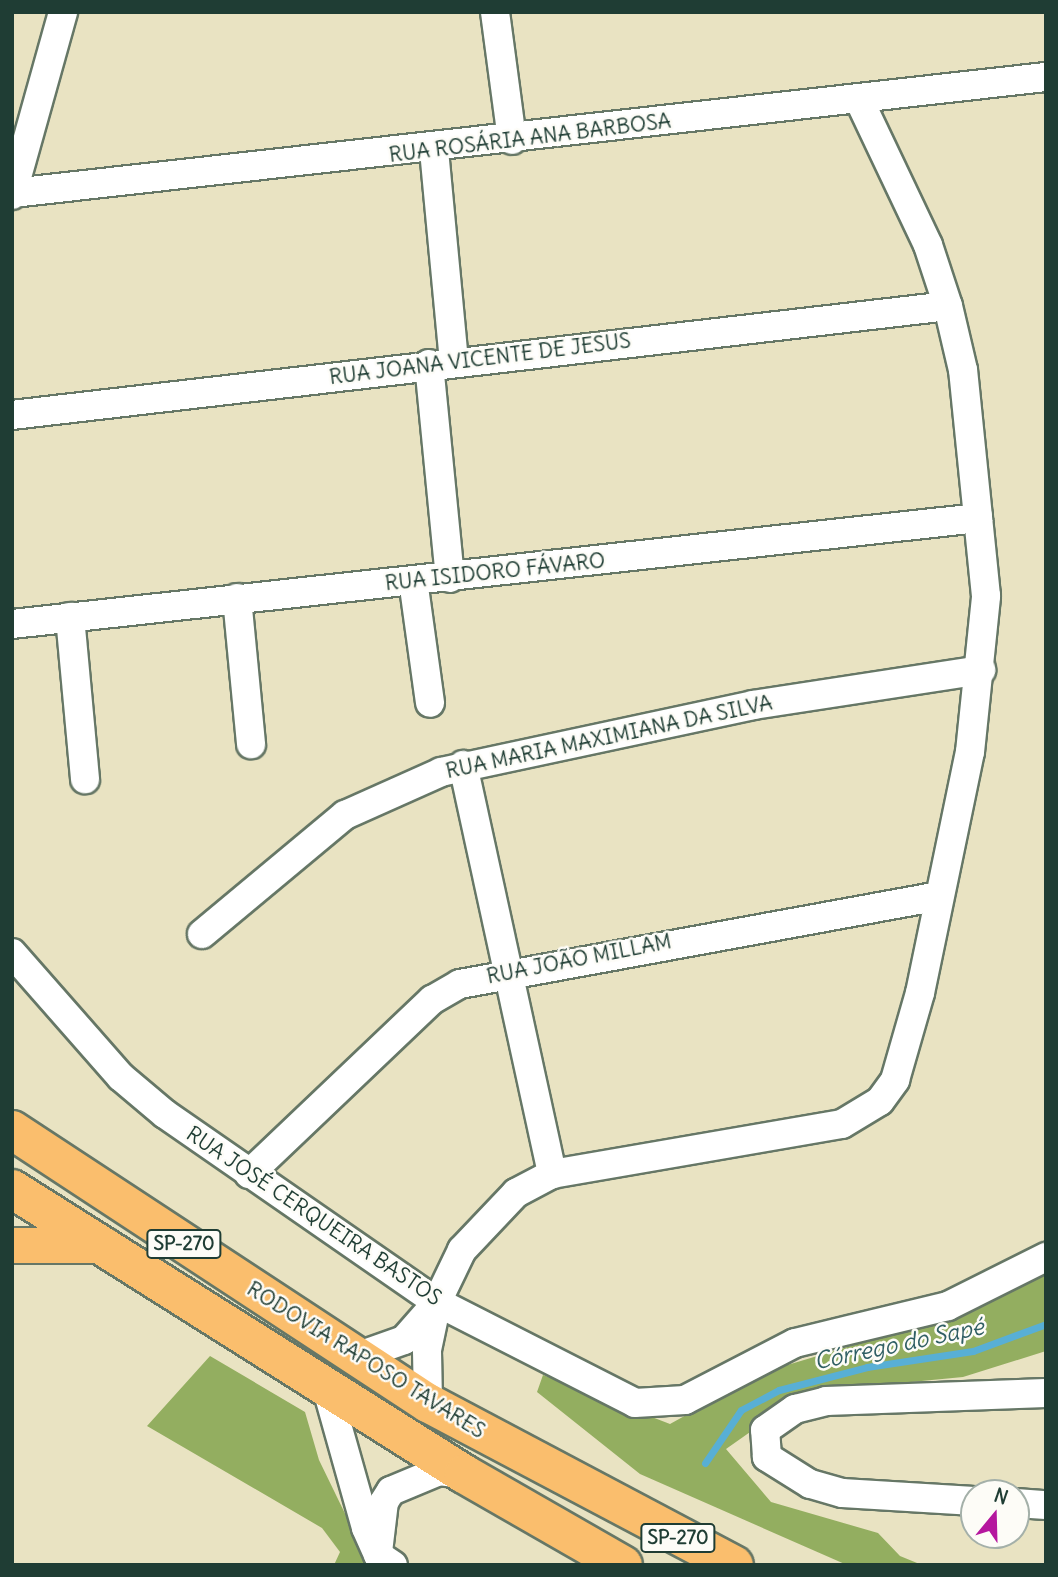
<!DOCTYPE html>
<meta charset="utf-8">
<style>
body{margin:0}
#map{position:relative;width:1058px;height:1577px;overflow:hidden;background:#e9e3c2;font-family:Delius,sans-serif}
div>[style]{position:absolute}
.forest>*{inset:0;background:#93ae60}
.stream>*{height:7px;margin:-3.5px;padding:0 3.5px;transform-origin:3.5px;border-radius:3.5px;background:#58afd5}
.roads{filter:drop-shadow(2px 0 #676) drop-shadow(-2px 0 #676) drop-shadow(0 2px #676) drop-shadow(0 -2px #676)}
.minor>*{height:28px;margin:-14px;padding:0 14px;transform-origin:14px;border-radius:14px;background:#fff}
.major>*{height:35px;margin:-17.5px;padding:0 17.5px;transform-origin:17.5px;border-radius:17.5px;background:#fabe6d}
.highway>*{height:38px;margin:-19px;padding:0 19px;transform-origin:19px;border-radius:19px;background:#fabe6d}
span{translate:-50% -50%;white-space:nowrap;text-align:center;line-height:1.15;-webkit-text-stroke:5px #fdfcf7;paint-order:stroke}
.shield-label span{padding:2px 5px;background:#fdfcf7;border:2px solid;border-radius:5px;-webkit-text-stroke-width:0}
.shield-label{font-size:19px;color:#1f3d34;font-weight:700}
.street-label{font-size:21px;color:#1f3d34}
.water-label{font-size:23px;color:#305f64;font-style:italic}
.frame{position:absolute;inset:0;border:14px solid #1f3d34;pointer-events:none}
.north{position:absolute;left:960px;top:1479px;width:70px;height:70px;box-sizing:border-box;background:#fdfcf7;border:2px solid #a4b0a9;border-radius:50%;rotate:19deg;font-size:19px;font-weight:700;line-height:28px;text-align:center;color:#1f3d34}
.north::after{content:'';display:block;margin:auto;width:24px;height:32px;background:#b5179e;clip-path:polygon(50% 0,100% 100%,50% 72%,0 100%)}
</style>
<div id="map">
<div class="forest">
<i style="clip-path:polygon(1046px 1268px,1046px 1351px,963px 1377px,807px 1392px,726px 1449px,771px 1502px,878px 1533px,900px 1556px,922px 1565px,847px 1565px,640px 1474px,537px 1392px,543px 1375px,670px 1424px,764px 1372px,914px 1327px)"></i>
<i style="clip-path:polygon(210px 1356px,305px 1412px,319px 1460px,370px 1565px,334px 1565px,340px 1552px,322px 1528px,147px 1426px)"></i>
</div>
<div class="stream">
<i style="left:705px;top:1463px;width:64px;rotate:-55.8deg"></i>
<i style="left:741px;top:1410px;width:43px;rotate:-27.8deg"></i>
<i style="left:779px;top:1390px;width:91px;rotate:-14.6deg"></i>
<i style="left:867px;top:1367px;width:107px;rotate:-8.6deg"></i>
<i style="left:973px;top:1351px;width:78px;rotate:-20.3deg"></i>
</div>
<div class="roads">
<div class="minor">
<i style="left:495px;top:12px;width:129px;rotate:82.4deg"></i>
<i style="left:434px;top:150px;width:212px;rotate:84.6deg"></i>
<i style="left:13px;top:193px;width:1039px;rotate:-6.41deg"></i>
<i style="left:12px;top:195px;width:190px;rotate:-74.4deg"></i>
<i style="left:429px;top:364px;width:215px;rotate:84.4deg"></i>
<i style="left:12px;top:415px;width:942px;rotate:-6.64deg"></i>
<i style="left:413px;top:580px;width:124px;rotate:82.1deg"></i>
<i style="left:237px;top:598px;width:147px;rotate:84.5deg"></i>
<i style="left:70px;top:617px;width:163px;rotate:84.7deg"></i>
<i style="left:12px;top:624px;width:972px;rotate:-6.26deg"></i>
<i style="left:463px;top:765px;width:419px;rotate:77.7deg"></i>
<i style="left:202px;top:934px;width:186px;rotate:-39.8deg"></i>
<i style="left:345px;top:815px;width:105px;rotate:-24.1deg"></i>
<i style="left:441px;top:772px;width:319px;rotate:-12.1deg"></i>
<i style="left:753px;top:705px;width:231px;rotate:-8.7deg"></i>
<i style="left:12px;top:953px;width:165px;rotate:48.7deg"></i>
<i style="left:121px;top:1077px;width:57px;rotate:40.1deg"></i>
<i style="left:165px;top:1114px;width:331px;rotate:34.7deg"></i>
<i style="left:437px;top:1302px;width:222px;rotate:27deg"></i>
<i style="left:635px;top:1403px;width:50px;rotate:-3.4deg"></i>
<i style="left:685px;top:1400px;width:124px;rotate:-27.4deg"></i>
<i style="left:795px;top:1343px;width:157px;rotate:-13.6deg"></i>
<i style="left:948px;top:1306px;width:110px;rotate:-26.6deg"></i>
<i style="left:249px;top:1174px;width:253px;rotate:-43.6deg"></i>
<i style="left:432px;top:1000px;width:32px;rotate:-30deg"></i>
<i style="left:460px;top:984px;width:487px;rotate:-10.4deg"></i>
<i style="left:356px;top:1357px;width:51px;rotate:-19.5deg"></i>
<i style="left:404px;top:1340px;width:44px;rotate:-48.7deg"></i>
<i style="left:327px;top:1389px;width:144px;rotate:74.3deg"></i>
<i style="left:366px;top:1528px;width:30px;rotate:66deg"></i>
<i style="left:378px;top:1555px;width:18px;rotate:34deg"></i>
<i style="left:428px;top:1403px;width:53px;rotate:-91.1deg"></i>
<i style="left:427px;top:1350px;width:49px;rotate:-78.2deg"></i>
<i style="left:437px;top:1302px;width:58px;rotate:-64.3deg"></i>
<i style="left:462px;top:1250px;width:79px;rotate:-46.5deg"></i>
<i style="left:516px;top:1193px;width:41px;rotate:-27.8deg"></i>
<i style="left:552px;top:1174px;width:294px;rotate:-9.8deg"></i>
<i style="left:842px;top:1124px;width:44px;rotate:-31.2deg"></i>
<i style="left:880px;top:1101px;width:26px;rotate:-54deg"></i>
<i style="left:895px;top:1080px;width:91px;rotate:-74deg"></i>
<i style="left:920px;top:993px;width:246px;rotate:-78.3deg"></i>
<i style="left:970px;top:752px;width:157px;rotate:-84.1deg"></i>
<i style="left:986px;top:596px;width:227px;rotate:-95.8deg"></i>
<i style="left:963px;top:370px;width:66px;rotate:-103.2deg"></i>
<i style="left:948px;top:306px;width:64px;rotate:-108.2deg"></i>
<i style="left:928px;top:245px;width:161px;rotate:-115.4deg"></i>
<i style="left:974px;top:1501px;width:132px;rotate:-176.5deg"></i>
<i style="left:842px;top:1493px;width:33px;rotate:-164deg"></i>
<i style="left:810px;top:1484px;width:51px;rotate:-147.9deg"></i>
<i style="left:767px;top:1457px;width:27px;rotate:-94deg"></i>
<i style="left:765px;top:1430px;width:37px;rotate:-35deg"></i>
<i style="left:795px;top:1409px;width:32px;rotate:-14deg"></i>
<i style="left:826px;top:1401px;width:220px;rotate:-2.1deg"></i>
<i style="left:1016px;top:1503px;width:30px;rotate:4deg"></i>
<i style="left:378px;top:1552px;width:50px;rotate:-83.2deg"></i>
<i style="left:384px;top:1502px;width:13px;rotate:-58deg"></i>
<i style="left:391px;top:1491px;width:52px;rotate:-22.6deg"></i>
<i style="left:439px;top:1471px;width:25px;rotate:7deg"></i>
</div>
<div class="major">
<i style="left:12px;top:1245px;width:92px"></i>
</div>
<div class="highway">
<i style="left:12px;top:1130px;width:498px;rotate:33.3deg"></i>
<i style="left:428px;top:1403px;width:346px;rotate:27.9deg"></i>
<i style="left:12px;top:1189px;width:534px;rotate:32.23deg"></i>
<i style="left:464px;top:1474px;width:183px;rotate:29.8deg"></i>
</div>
</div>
<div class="shield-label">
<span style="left:184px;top:1244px">SP-270</span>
<span style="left:678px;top:1538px">SP-270</span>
</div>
<div class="street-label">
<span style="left:530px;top:138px;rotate:-7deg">RUA ROSÁRIA ANA BARBOSA</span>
<span style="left:480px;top:359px;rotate:-7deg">RUA JOANA VICENTE DE JESUS</span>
<span style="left:495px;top:572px;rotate:-6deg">RUA ISIDORO FÁVARO</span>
<span style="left:609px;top:737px;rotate:-12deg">RUA MARIA MAXIMIANA DA SILVA</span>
<span style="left:579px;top:959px;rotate:-11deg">RUA JOÃO MILLAM</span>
<span style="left:314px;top:1216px;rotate:34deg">RUA JOSÉ CERQUEIRA BASTOS</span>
<span style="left:366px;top:1360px;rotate:32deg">RODOVIA RAPOSO TAVARES</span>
</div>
<div class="water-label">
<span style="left:899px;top:1344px;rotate:-12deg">Córrego do Sapé</span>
</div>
<div class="frame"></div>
<div class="north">N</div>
</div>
